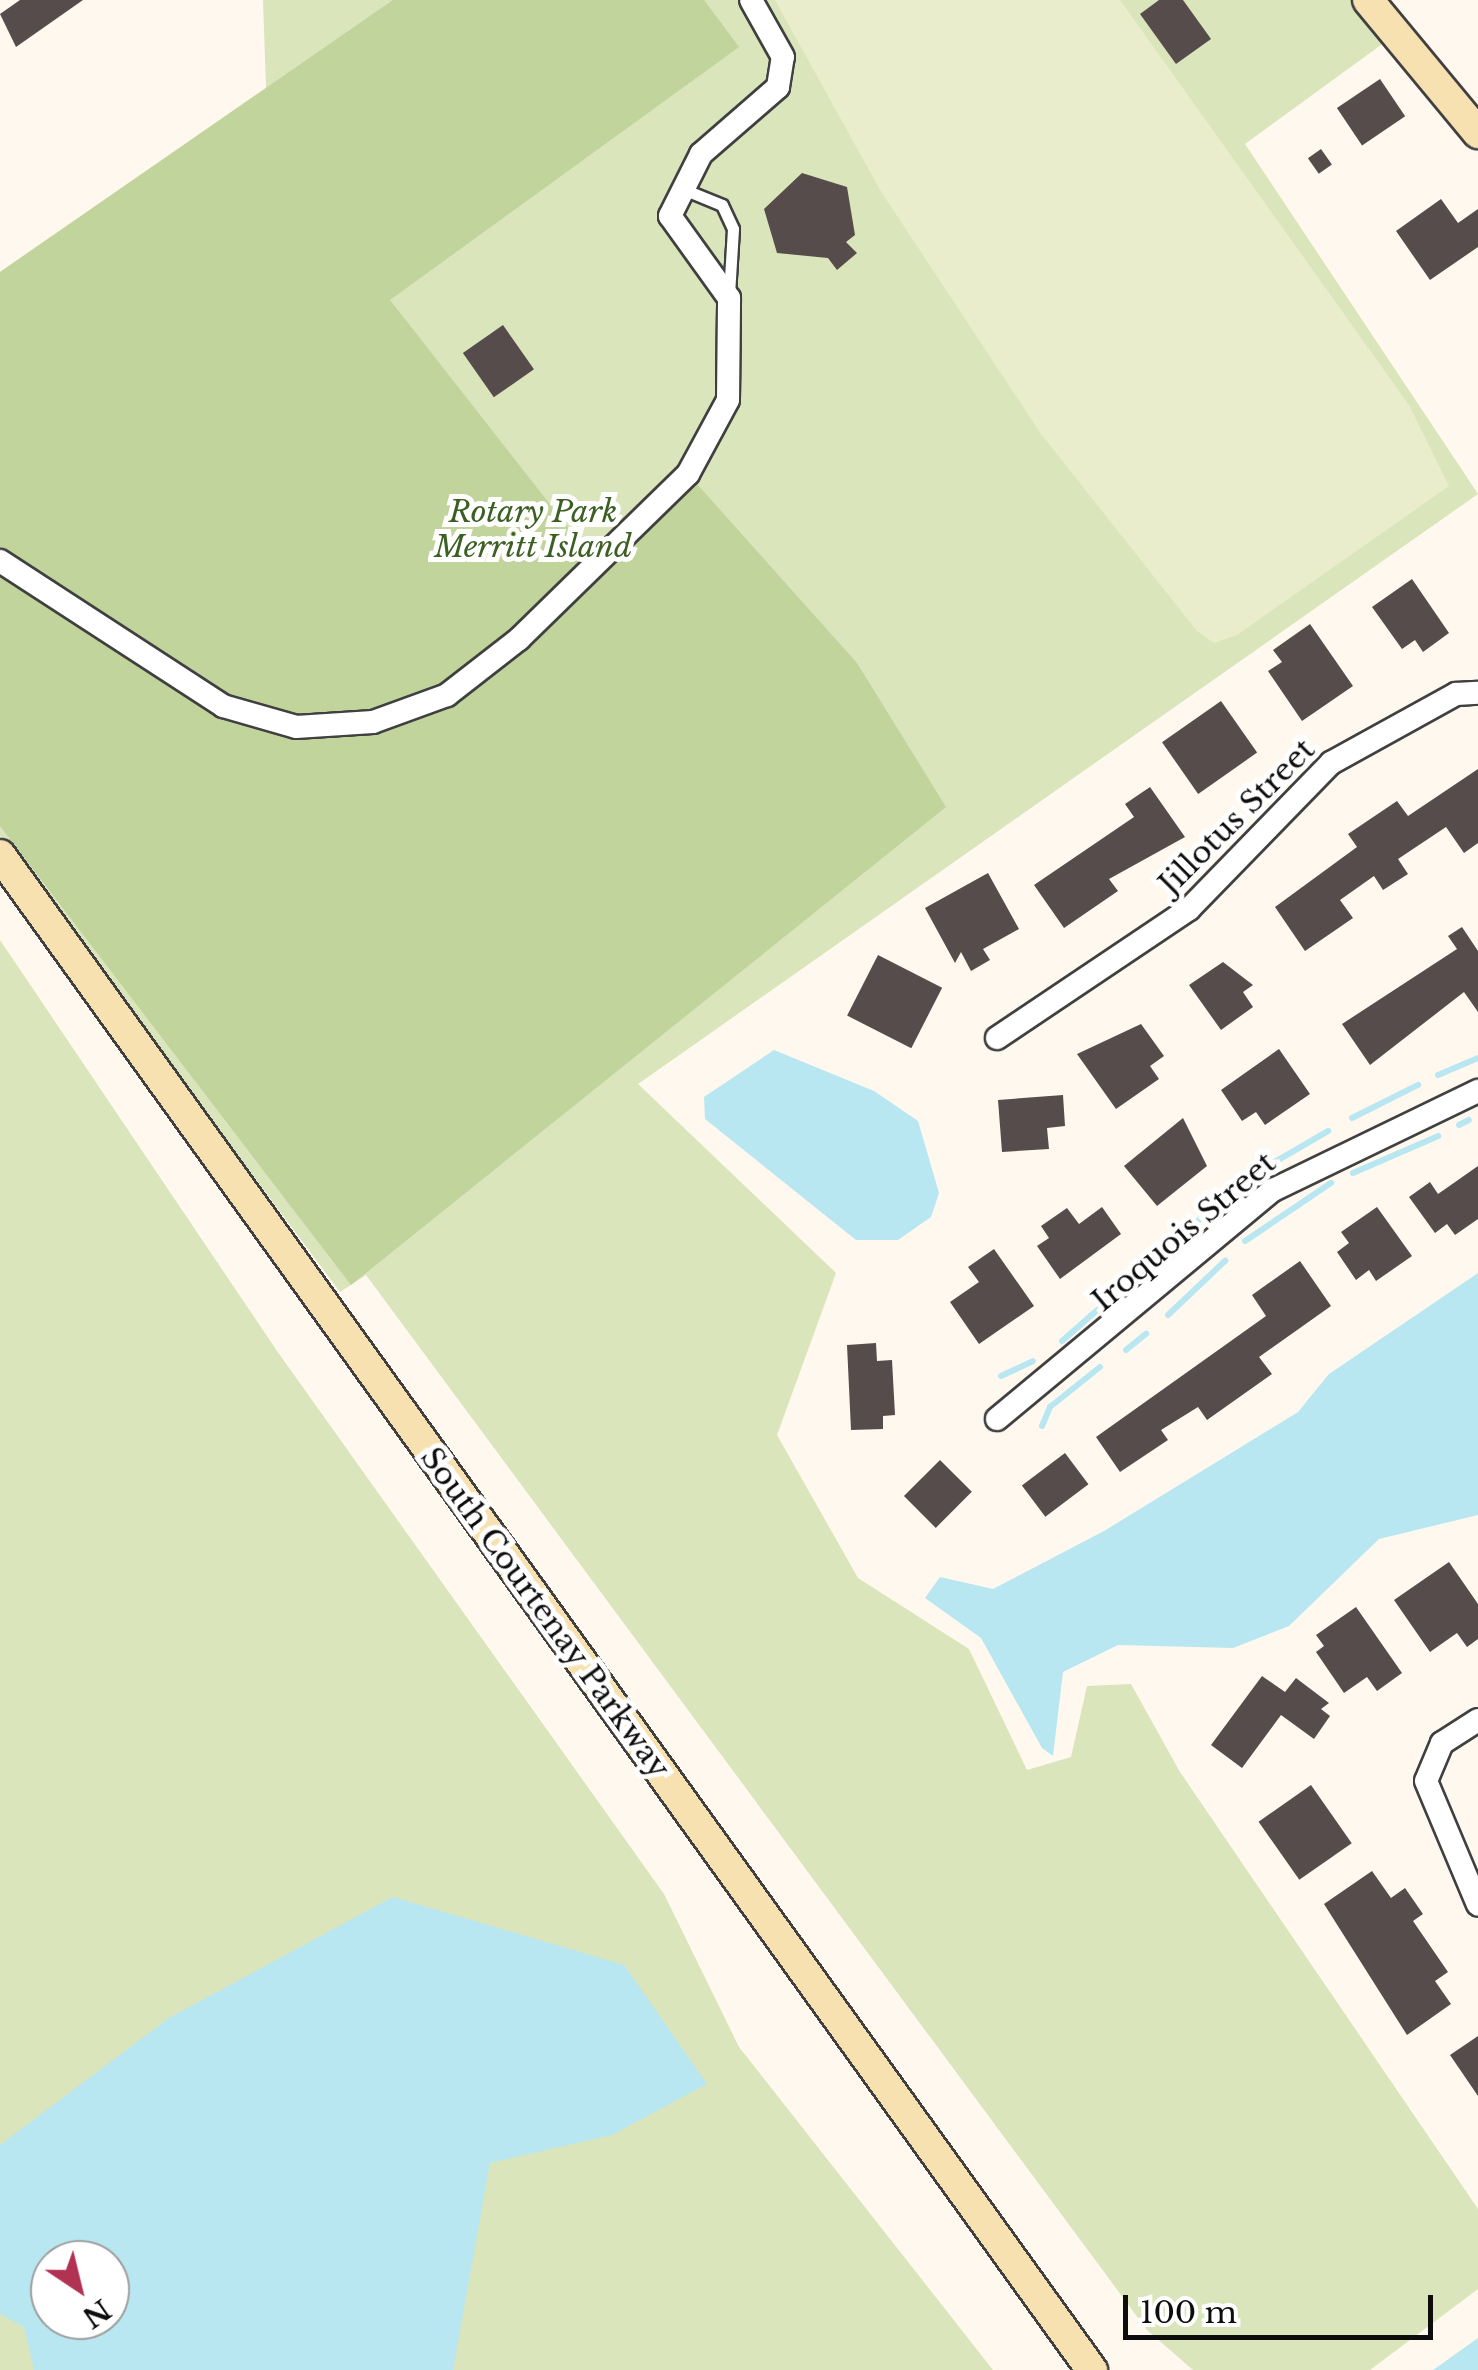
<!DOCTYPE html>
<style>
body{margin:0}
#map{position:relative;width:1478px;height:2370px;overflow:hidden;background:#fef8ef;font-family:"Libre Baskerville",serif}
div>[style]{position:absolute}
.green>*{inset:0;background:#dae5bb}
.forest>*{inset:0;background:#c1d49c}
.pitch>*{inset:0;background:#e9edcc}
.water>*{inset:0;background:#b8e7f1}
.stream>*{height:6px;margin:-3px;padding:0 3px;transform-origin:3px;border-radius:3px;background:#b8e7f1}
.building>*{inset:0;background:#554c4b;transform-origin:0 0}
.roads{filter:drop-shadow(2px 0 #404040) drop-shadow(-2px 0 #404040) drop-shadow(0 2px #404040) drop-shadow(0 -2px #404040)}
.lane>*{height:11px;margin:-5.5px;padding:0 5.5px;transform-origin:5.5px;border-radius:5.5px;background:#fff}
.street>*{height:22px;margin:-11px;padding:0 11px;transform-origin:11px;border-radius:11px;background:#fff}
.secondary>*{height:30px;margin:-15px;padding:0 15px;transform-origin:15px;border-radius:15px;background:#f8e1b0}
span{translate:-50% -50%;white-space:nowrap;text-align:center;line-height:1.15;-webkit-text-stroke:10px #fff;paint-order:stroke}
.park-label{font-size:30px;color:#3c5f23;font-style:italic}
.street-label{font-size:30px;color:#0d0d0d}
.north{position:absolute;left:30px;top:2240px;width:100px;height:100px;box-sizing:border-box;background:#fff;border:2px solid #9e9e9e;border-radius:50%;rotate:145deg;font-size:28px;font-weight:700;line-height:40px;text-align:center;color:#0d0d0d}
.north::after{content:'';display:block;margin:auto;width:35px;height:45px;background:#b13252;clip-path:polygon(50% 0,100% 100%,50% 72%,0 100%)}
.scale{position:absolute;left:1123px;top:2295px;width:310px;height:45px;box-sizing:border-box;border:5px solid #0d0d0d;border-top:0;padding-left:12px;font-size:30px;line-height:35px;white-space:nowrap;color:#0d0d0d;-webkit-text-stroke:8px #fff;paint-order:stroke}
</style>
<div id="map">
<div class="green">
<i style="clip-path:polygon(263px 0,1367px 0,1396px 34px,1245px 144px,1478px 494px,638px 1084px,836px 1273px,777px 1435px,858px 1578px,969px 1649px,1027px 1770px,1071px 1757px,1087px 1686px,1131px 1684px,1180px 1772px,1478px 2209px,1478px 2289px,1370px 2370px,1193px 2370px,1147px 2330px,366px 1275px,340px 1292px,0 836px,0 272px,266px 88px)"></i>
<i style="clip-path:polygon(evenodd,0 940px,277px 1351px,664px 1894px,739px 2047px,993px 2370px,0 2370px,0 940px,50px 2260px,110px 2260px,110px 2320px,50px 2320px,50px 2260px)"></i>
</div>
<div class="forest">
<i style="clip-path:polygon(393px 0,704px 0,739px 47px,390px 300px,596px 563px,688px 474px,857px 663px,946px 807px,351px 1285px,0 826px,0 272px)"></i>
</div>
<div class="pitch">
<i style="clip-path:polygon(775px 0,1120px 0,1409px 405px,1449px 486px,1237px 635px,1214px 643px,1197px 631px,1041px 434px,880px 190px)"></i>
</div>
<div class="water">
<i style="clip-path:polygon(774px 1050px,874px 1091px,918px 1121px,939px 1193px,931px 1217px,898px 1240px,856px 1240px,705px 1119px,704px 1097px)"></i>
<i style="clip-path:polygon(1478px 1273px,1478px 1515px,1379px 1539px,1289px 1626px,1233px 1648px,1118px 1645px,1063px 1672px,1053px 1756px,1042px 1748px,981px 1638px,925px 1598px,940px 1577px,993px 1589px,1104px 1531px,1298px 1412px,1329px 1374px)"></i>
<i style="clip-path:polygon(evenodd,393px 1897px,624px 1965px,707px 2084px,612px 2135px,490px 2163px,453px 2370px,34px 2370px,24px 2327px,0 2314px,0 2145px,169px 2018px,393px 1897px,50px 2260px,110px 2260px,110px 2320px,50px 2320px,50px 2260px)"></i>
<i style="clip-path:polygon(1478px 2338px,1478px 2370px,1433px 2370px)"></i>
</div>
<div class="stream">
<i style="left:1438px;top:1075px;width:43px;rotate:-23deg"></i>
<i style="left:1352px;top:1118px;width:74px;rotate:-26.6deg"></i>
<i style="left:1459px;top:1125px;width:11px;rotate:-27deg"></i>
<i style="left:1353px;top:1173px;width:93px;rotate:-23.5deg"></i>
<i style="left:1247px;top:1178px;width:94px;rotate:-30.1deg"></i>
<i style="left:1245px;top:1241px;width:104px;rotate:-34deg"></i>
<i style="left:1144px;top:1270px;width:118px;rotate:-42.2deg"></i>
<i style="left:1168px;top:1315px;width:79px;rotate:-43.5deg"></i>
<i style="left:1062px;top:1341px;width:88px;rotate:-41.3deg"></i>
<i style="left:1126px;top:1350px;width:26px;rotate:-39deg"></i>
<i style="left:1001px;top:1376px;width:35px;rotate:-25deg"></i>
<i style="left:1042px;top:1426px;width:21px;rotate:-67deg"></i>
<i style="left:1050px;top:1407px;width:64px;rotate:-38.7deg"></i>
</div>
<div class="building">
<i style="clip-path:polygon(20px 0,83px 0,16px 47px,0 14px)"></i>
<i style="clip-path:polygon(1159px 0,1183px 0,1211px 39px,1176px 64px,1140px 14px)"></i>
<i style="left:1380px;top:79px;width:45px;height:52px;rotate:56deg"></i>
<i style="left:1321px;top:149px;width:19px;height:16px;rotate:55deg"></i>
<i style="clip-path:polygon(802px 173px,847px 187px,855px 235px,846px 242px,857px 253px,837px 270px,828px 258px,777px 253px,764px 209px)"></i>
<i style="clip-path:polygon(1441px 199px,1458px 223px,1478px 209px,1478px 247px,1430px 280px,1396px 231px)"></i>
<i style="left:503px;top:325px;width:54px;height:49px;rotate:55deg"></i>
<i style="clip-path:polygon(1412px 579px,1449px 633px,1423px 652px,1415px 640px,1402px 649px,1372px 607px)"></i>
<i style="clip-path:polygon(1310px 624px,1353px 686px,1302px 721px,1268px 671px,1282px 662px,1273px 650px)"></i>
<i style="left:1221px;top:701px;width:63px;height:72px;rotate:55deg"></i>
<i style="clip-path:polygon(1478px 769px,1478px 843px,1464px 853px,1446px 827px,1398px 859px,1408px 874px,1383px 890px,1374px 876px,1340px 900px,1353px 918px,1305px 951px,1275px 907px,1357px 847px,1348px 834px,1397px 801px,1408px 816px)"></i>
<i style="clip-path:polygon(1150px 787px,1185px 837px,1109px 879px,1118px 891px,1064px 928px,1034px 885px,1134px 817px,1125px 804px)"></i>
<i style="clip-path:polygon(988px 873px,1019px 929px,983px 949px,990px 960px,971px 971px,961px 952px,955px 963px,925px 908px)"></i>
<i style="clip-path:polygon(1462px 927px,1478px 951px,1478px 1012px,1464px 992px,1370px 1065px,1342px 1024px,1457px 949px,1448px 936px)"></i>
<i style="left:878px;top:955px;width:72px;height:68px;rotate:27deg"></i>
<i style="clip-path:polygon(1223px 962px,1253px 985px,1243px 992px,1253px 1007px,1221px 1030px,1189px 985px)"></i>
<i style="clip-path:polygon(1141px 1024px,1164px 1056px,1150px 1066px,1159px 1079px,1116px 1109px,1077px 1054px)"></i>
<i style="clip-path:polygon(1279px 1049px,1310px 1094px,1265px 1125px,1256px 1112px,1242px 1121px,1221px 1090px)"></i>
<i style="clip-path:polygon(1063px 1095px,1065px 1126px,1047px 1128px,1049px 1149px,1002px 1152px,998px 1100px)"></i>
<i style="clip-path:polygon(1183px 1118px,1207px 1166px,1157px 1206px,1124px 1166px)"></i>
<i style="clip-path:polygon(1478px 1166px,1478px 1219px,1455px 1235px,1447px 1224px,1435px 1233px,1409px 1197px,1430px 1182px,1438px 1194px)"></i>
<i style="clip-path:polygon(1102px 1207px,1121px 1234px,1060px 1279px,1037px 1246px,1049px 1238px,1041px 1226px,1067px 1208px,1079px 1224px)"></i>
<i style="clip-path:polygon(1377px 1207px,1412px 1256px,1376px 1281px,1369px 1270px,1356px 1280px,1337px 1252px,1349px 1243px,1341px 1232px)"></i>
<i style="clip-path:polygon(994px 1249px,1034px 1306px,979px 1344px,950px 1302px,979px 1282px,968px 1267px)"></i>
<i style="clip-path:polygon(1300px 1261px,1331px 1306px,1259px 1357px,1272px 1374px,1207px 1420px,1198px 1407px,1161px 1430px,1168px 1440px,1120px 1472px,1096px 1437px,1266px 1316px,1252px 1295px)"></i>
<i style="clip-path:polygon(876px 1343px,877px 1361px,892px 1360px,895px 1415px,883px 1416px,883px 1429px,851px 1430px,847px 1345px)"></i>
<i style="left:1065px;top:1453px;width:39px;height:54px;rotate:53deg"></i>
<i style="left:940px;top:1460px;width:45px;height:51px;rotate:45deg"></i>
<i style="clip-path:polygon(1449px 1562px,1478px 1604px,1478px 1639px,1467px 1647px,1457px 1633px,1430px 1652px,1394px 1600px)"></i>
<i style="clip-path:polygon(1356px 1607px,1402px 1673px,1377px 1691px,1367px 1677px,1344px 1693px,1316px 1652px,1324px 1646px,1316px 1635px)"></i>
<i style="clip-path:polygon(1262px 1676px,1285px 1692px,1296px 1678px,1329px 1703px,1321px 1709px,1330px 1716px,1314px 1739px,1281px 1715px,1242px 1768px,1211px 1745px)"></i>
<i style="left:1311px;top:1785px;width:71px;height:64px;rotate:55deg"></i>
<i style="clip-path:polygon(1372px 1871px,1391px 1898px,1405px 1888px,1423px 1914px,1413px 1921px,1448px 1972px,1435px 1981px,1451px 2004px,1407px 2035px,1324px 1904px)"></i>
<i style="clip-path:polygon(1478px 2036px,1478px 2096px,1450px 2055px)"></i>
</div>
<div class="roads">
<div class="lane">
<i style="left:683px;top:189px;width:42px;rotate:22.3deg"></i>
<i style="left:722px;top:205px;width:26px;rotate:65deg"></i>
<i style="left:733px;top:229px;width:65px;rotate:93.5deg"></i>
</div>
<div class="street">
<i style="left:0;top:561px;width:266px;rotate:33deg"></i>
<i style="left:223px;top:706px;width:76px;rotate:16deg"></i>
<i style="left:296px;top:727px;width:77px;rotate:-3.7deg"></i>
<i style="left:373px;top:722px;width:79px;rotate:-20deg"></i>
<i style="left:447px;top:695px;width:91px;rotate:-37.9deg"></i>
<i style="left:519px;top:639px;width:236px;rotate:-44.3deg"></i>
<i style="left:688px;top:474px;width:84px;rotate:-61.6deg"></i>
<i style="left:728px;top:400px;width:102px;rotate:-89.4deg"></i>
<i style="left:729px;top:298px;width:101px;rotate:-125.7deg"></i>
<i style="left:670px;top:216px;width:69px;rotate:-63.4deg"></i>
<i style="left:701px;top:154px;width:102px;rotate:-41deg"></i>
<i style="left:778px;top:87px;width:30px;rotate:-81deg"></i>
<i style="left:783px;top:57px;width:65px;rotate:-119.3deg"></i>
<i style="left:997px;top:1038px;width:231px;rotate:-33.9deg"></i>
<i style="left:1189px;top:909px;width:204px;rotate:-45.8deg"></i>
<i style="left:1331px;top:763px;width:143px;rotate:-28.9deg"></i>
<i style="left:1456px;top:694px;width:22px;rotate:-3deg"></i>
<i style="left:997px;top:1419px;width:359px;rotate:-39.7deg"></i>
<i style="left:1273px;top:1190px;width:228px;rotate:-25.8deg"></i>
<i style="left:1478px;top:1720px;width:43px;rotate:147.4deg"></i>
<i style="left:1442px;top:1743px;width:41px;rotate:112.8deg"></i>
<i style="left:1426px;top:1781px;width:134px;rotate:67.2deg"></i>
</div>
<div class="secondary">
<i style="left:1368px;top:0;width:173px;rotate:50.4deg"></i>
<i style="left:0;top:855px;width:1868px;rotate:54.22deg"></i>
</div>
</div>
<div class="park-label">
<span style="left:533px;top:529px">Rotary Park<br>Merritt Island</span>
</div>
<div class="street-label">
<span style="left:1237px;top:817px;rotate:-45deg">Jillotus Street</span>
<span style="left:1184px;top:1232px;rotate:-40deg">Iroquois Street</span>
<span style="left:545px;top:1613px;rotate:54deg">South Courtenay Parkway</span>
</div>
<div class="north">N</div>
<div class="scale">100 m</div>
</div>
